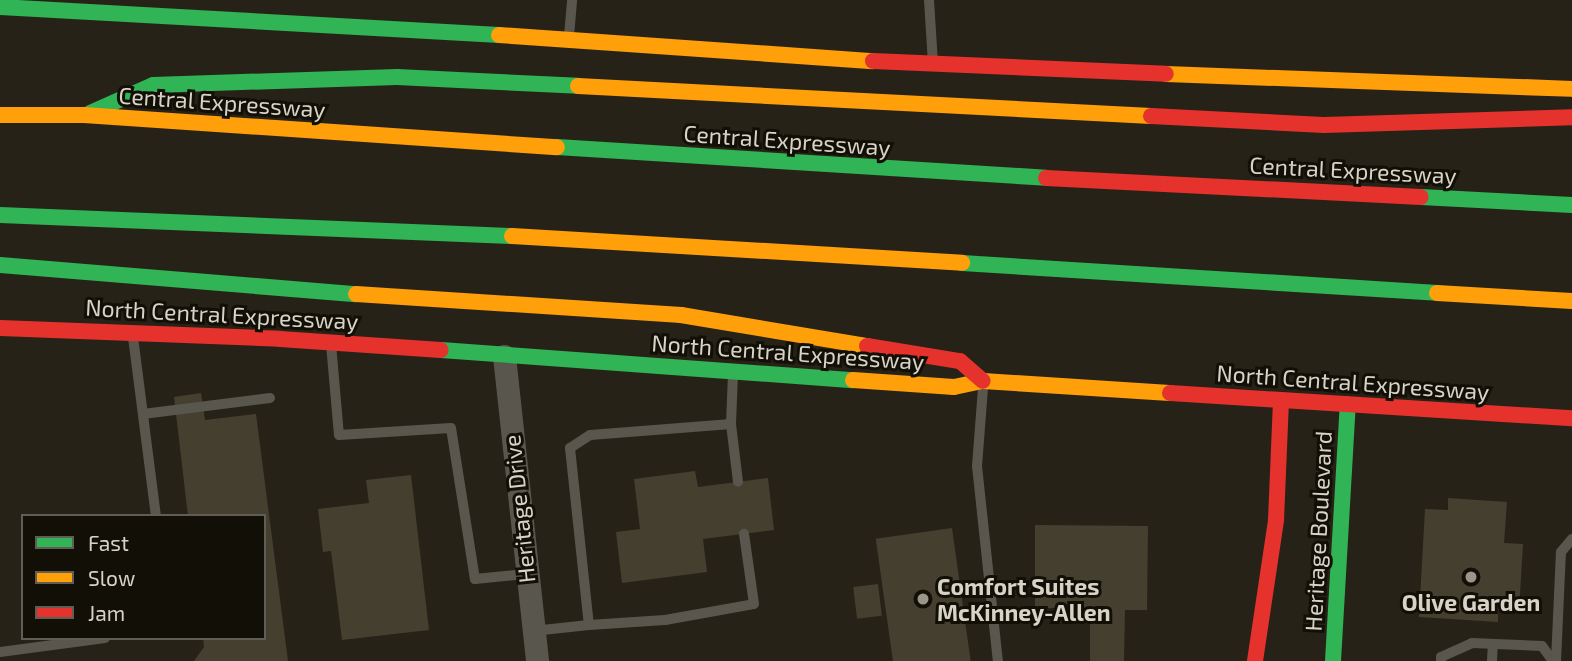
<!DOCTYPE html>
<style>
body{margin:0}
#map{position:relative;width:1572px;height:661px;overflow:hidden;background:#272217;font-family:"Exo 2",sans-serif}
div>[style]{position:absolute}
.building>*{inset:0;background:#453f2f;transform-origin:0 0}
.lane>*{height:10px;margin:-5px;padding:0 5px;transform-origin:5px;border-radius:5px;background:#59564e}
.street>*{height:23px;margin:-11.5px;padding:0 11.5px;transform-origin:11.5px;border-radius:11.5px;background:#59564e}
.fast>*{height:16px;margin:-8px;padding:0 8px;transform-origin:8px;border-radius:8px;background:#30b455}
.slow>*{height:16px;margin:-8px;padding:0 8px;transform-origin:8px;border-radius:8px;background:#ff9f0a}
.jam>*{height:16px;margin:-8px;padding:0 8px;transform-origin:8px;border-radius:8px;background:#e5322d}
.dots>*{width:19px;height:19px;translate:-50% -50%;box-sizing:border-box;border:4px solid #120f07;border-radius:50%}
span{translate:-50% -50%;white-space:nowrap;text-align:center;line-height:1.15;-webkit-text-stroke:6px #120f07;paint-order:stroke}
.street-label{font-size:23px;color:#d8d3c7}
.poi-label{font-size:23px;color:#d8d3c7;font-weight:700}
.left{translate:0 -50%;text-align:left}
.legend{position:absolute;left:21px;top:514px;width:245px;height:126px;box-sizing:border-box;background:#120f07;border:2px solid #615d54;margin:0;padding:9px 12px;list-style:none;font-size:21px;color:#d8d3c7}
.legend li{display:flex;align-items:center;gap:14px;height:35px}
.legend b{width:35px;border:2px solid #615d54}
</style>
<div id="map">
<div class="building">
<i style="clip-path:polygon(201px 393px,205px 420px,256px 414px,288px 661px,194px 661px,204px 647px,203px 638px,264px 638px,264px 516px,188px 516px,174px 397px)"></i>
<i style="clip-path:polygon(695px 471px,698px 487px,768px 478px,774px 530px,703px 539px,707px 572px,622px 583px,616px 532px,640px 529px,634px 479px)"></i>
<i style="clip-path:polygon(411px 475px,429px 630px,342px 640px,331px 551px,323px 552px,318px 509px,369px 503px,366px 480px)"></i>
<i style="clip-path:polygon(1448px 498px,1507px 502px,1504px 543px,1523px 544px,1519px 611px,1498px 610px,1498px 622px,1419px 617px,1425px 509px,1448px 510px)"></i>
<i style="clip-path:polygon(1035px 525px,1148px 526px,1147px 610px,1125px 610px,1124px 661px,1090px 661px,1090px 608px,1035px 608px)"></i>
<i style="left:952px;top:528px;width:134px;height:77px;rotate:82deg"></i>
<i style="left:878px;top:584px;width:32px;height:25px;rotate:83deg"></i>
</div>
<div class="lane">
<i style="left:929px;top:0;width:64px;rotate:86.4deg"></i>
<i style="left:569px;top:36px;width:36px;rotate:-85deg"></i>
<i style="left:133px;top:337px;width:180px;rotate:82.7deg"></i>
<i style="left:331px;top:344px;width:91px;rotate:85deg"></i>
<i style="left:339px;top:435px;width:112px;rotate:-3.6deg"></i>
<i style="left:451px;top:428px;width:153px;rotate:81deg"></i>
<i style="left:475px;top:579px;width:51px;rotate:-5.6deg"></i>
<i style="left:733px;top:374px;width:50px;rotate:92.3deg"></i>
<i style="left:731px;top:424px;width:141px;rotate:175.5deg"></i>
<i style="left:590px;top:435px;width:24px;rotate:147deg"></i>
<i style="left:570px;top:448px;width:178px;rotate:83.9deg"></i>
<i style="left:589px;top:625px;width:76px;rotate:-3.8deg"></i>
<i style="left:665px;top:620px;width:90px;rotate:-10.2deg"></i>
<i style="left:754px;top:604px;width:71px;rotate:-98.1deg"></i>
<i style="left:983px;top:388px;width:78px;rotate:94.4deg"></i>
<i style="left:977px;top:466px;width:196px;rotate:83.9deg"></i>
<i style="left:143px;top:414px;width:128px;rotate:-7.2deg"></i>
<i style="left:731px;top:424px;width:58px;rotate:83.1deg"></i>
<i style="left:533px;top:631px;width:56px;rotate:-6.1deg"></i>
<i style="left:0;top:652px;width:106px;rotate:-7.6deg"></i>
<i style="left:1441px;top:661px;width:4px;rotate:-90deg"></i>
<i style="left:1441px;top:657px;width:34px;rotate:-24deg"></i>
<i style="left:1472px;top:643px;width:70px;rotate:2.5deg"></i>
<i style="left:1542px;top:646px;width:19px;rotate:54deg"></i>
<i style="left:1492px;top:661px;width:17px;rotate:-87deg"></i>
<i style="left:1556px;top:661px;width:109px;rotate:-87.4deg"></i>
<i style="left:1561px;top:552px;width:17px;rotate:-50deg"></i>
</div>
<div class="street">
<i style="left:504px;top:356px;width:307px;rotate:83.8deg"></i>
</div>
<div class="fast">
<i style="left:0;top:7px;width:500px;rotate:3.2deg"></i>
<i style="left:90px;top:113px;width:69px;rotate:-24deg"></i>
<i style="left:153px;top:85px;width:244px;rotate:-1.9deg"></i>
<i style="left:397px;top:77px;width:181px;rotate:2.8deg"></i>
<i style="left:557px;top:147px;width:490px;rotate:3.6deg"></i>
<i style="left:1421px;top:197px;width:151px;rotate:3deg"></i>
<i style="left:0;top:215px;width:512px;rotate:2.35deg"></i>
<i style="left:962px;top:263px;width:476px;rotate:3.6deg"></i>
<i style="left:0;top:265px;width:357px;rotate:4.7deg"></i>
<i style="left:441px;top:350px;width:413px;rotate:4.2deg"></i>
<i style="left:1333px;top:661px;width:257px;rotate:-86.7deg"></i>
</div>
<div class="slow">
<i style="left:499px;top:35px;width:375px;rotate:4deg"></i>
<i style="left:1166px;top:74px;width:406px;rotate:2.1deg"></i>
<i style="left:578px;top:86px;width:574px;rotate:3deg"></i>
<i style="left:0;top:115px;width:84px"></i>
<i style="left:84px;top:115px;width:474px;rotate:3.9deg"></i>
<i style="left:512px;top:236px;width:451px;rotate:3.4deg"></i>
<i style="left:1437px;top:293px;width:135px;rotate:3.4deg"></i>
<i style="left:356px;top:294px;width:326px;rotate:3.7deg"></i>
<i style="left:681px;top:315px;width:189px;rotate:9.5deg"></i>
<i style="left:853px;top:380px;width:101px;rotate:4deg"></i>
<i style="left:954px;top:387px;width:30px;rotate:-12deg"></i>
<i style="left:983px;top:381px;width:187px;rotate:3.7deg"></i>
</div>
<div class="jam">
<i style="left:873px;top:61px;width:293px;rotate:2.5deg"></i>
<i style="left:1151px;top:116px;width:173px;rotate:3deg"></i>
<i style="left:1324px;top:125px;width:248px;rotate:-1.8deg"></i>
<i style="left:1046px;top:178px;width:375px;rotate:2.9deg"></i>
<i style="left:0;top:328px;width:280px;rotate:2.2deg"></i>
<i style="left:280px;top:339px;width:161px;rotate:3.9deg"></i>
<i style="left:867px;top:346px;width:94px;rotate:9.2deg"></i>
<i style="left:960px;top:361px;width:30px;rotate:41deg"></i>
<i style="left:1170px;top:393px;width:403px;rotate:3.6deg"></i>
<i style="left:1255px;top:661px;width:143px;rotate:-81.5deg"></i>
<i style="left:1276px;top:520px;width:120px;rotate:-87.6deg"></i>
</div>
<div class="dots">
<i style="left:1471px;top:577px;background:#9a9589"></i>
<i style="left:923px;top:599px;background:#9a9589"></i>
</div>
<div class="street-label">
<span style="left:222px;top:102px;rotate:4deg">Central Expressway</span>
<span style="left:787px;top:140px;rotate:4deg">Central Expressway</span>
<span style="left:1353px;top:170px;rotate:3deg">Central Expressway</span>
<span style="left:222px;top:314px;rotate:3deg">North Central Expressway</span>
<span style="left:788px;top:352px;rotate:4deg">North Central Expressway</span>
<span style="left:1353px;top:382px;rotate:4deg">North Central Expressway</span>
<span style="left:519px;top:509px;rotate:-96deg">Heritage Drive</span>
<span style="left:1318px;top:531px;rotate:-87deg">Heritage Boulevard</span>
</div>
<div class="poi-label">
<span class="left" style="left:937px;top:599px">Comfort Suites<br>McKinney-Allen</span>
<span style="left:1471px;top:602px">Olive Garden</span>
</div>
<ul class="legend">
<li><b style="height:9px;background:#30b455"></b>Fast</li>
<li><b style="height:9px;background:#ff9f0a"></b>Slow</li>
<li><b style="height:9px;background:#e5322d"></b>Jam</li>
</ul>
</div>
